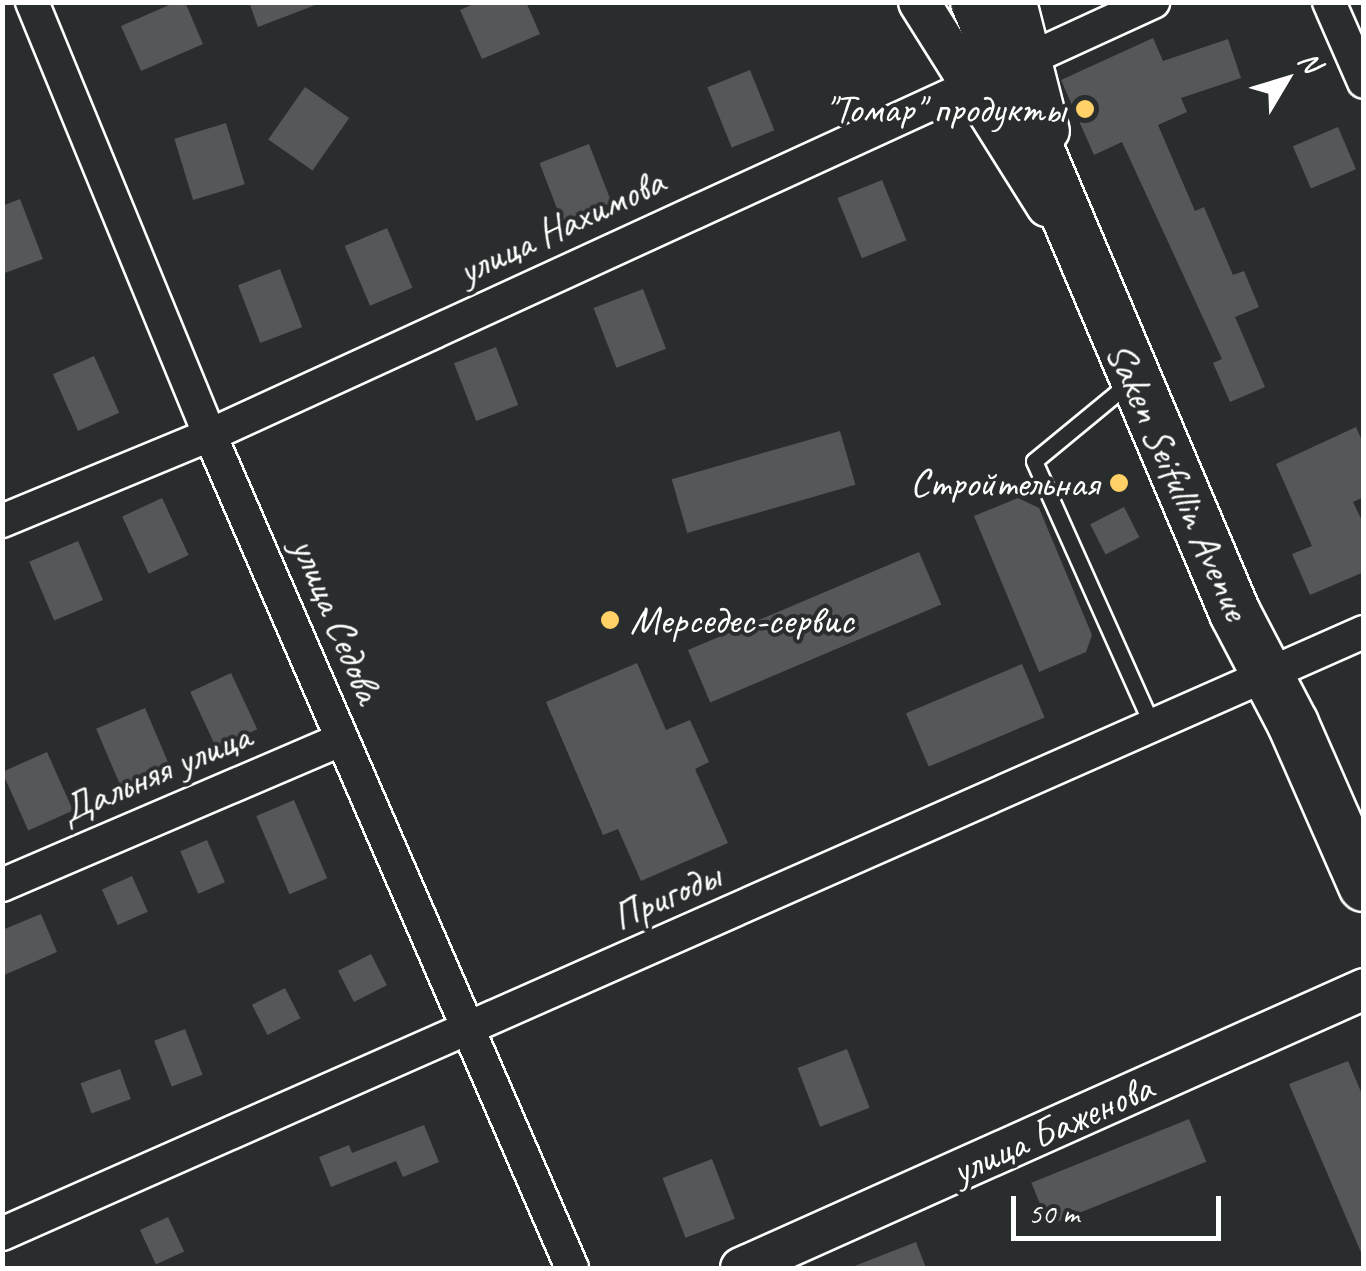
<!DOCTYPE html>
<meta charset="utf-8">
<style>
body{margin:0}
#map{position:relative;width:1366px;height:1271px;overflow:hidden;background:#2a2d2e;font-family:Caveat,sans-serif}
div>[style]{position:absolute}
.building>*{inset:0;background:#555758;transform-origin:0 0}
.roads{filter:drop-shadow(2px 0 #fff) drop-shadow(-2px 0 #fff) drop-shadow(0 2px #fff) drop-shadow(0 -2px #fff)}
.service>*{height:15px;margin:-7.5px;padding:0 7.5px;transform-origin:7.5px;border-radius:7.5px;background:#2a2d2e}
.minor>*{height:32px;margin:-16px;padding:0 16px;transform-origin:16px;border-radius:16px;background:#2a2d2e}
.tertiary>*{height:40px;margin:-20px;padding:0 20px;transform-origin:20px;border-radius:20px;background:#2a2d2e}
.primary>*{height:50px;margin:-25px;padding:0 25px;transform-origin:25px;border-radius:25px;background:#2a2d2e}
.dots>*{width:28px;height:28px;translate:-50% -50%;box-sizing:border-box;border:5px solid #2a2d2e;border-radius:50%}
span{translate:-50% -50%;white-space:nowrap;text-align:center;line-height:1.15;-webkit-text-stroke:8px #2a2d2e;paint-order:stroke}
.poi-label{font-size:40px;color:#fff}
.right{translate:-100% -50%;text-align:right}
.left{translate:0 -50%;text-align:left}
.street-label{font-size:40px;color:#fff}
.frame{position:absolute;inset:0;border:5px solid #fff;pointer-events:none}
.north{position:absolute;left:1236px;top:30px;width:100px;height:100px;-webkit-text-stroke:8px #2a2d2e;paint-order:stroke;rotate:52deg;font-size:28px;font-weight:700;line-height:40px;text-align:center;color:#fff}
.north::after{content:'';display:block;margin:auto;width:35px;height:45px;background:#fff;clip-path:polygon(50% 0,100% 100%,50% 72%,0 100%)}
.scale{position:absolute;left:1011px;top:1196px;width:210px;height:45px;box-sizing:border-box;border:5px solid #fff;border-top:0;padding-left:12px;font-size:30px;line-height:35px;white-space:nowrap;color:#fff;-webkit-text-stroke:8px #2a2d2e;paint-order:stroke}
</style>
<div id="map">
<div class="building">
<i style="clip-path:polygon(176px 2px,185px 2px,203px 44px,141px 71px,121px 26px)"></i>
<i style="clip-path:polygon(249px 2px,318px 2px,318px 4px,258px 27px)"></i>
<i style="clip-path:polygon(478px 2px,526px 2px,540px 34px,482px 59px,460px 10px)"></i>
<i style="clip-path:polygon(1153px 38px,1163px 61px,1228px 39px,1241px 78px,1181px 98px,1187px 112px,1158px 125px,1195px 211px,1204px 207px,1233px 275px,1244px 271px,1259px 307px,1235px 317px,1265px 387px,1230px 402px,1213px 363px,1222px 359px,1122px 142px,1094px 155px,1061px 80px)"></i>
<i style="left:750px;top:70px;width:65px;height:46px;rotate:68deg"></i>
<i style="left:305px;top:87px;width:54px;height:64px;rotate:35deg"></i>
<i style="left:226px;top:123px;width:64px;height:54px;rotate:73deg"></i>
<i style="left:1338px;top:127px;width:46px;height:49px;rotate:67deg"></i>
<i style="left:589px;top:144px;width:63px;height:53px;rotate:69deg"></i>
<i style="left:882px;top:180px;width:65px;height:48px;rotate:68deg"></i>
<i style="clip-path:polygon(20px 199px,43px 259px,2px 274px,2px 206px)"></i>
<i style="left:387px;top:228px;width:65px;height:46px;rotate:67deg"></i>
<i style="left:280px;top:269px;width:62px;height:45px;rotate:69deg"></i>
<i style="left:643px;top:289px;width:64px;height:53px;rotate:69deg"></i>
<i style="left:496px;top:347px;width:62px;height:45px;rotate:69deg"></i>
<i style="left:94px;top:356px;width:62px;height:45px;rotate:66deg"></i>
<i style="clip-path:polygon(1356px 427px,1364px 445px,1364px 497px,1353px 502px,1364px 525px,1364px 572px,1310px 595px,1292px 554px,1312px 546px,1276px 464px)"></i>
<i style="left:840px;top:431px;width:56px;height:175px;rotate:74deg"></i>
<i style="left:162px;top:498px;width:63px;height:44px;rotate:65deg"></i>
<i style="clip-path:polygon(1018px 498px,1039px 508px,1092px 635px,1086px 652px,1039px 672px,974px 516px)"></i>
<i style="left:1124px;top:507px;width:34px;height:38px;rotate:63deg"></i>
<i style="left:78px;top:541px;width:64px;height:53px;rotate:67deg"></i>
<i style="left:919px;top:552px;width:57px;height:251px;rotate:67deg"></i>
<i style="clip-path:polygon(637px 663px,666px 730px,690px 720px,709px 762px,695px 769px,728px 843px,641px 881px,618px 829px,603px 835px,546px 702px)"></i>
<i style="left:1022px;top:664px;width:58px;height:126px;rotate:67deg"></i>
<i style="left:231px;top:673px;width:62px;height:45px;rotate:65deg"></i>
<i style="left:145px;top:708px;width:64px;height:53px;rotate:67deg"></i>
<i style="left:47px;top:752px;width:64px;height:49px;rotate:66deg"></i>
<i style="left:294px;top:800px;width:85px;height:41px;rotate:67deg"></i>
<i style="left:207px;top:840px;width:46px;height:29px;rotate:67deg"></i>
<i style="left:132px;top:876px;width:39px;height:33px;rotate:66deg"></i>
<i style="clip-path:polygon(41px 914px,57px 952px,2px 976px,2px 930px)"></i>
<i style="left:371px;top:954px;width:35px;height:37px;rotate:63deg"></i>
<i style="left:285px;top:988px;width:34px;height:37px;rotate:63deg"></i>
<i style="left:185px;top:1029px;width:49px;height:33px;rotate:69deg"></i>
<i style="left:847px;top:1049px;width:63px;height:53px;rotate:69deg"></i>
<i style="clip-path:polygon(1348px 1061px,1364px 1099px,1363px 1257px,1289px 1084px)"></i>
<i style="left:120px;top:1069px;width:32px;height:42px;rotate:70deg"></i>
<i style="left:1189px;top:1119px;width:46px;height:170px;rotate:68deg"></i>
<i style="clip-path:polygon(424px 1125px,439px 1162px,403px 1177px,396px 1161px,331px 1187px,319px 1157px,349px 1145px,352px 1153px)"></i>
<i style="left:712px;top:1159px;width:64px;height:53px;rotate:69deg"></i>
<i style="left:168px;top:1217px;width:38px;height:31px;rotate:65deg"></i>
<i style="clip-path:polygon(916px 1242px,926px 1268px,852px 1268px,852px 1267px)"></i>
</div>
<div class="roads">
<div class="service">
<i style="left:1130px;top:382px;width:124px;rotate:140.5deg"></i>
<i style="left:1034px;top:461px;width:287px;rotate:65.9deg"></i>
</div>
<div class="minor">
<i style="left:32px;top:2px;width:468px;rotate:67.7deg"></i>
<i style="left:210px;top:435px;width:908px;rotate:66.51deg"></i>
<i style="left:1329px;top:2px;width:87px;rotate:66.4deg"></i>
<i style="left:2px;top:521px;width:225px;rotate:-22.5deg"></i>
<i style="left:210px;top:435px;width:1038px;rotate:-24.66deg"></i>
<i style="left:2px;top:885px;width:370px;rotate:-23.2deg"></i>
<i style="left:2px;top:1234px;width:1489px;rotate:-23.85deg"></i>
</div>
<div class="tertiary">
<i style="left:919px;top:2px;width:241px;rotate:57.9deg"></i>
<i style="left:1016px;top:2px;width:133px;rotate:75.7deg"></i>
<i style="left:741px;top:1268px;width:683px;rotate:-24.12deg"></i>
</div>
<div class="primary">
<i style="left:976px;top:2px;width:664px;rotate:67.03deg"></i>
<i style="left:1235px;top:613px;width:125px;rotate:62.4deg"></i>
<i style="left:1293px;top:724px;width:177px;rotate:66.3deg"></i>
</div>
</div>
<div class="dots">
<i style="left:1085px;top:109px;background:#ffd166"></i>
<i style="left:1119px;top:483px;background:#ffd166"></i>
<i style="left:610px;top:620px;background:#ffd166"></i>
</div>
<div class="poi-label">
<span class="right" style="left:1065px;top:109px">"Томар" продукты</span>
<span class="right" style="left:1099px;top:483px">Стройтельная</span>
<span class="left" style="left:630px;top:620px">Мерседес-сервис</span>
</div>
<div class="street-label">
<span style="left:561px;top:226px;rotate:-25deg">улица Нахимова</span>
<span style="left:1178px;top:481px;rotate:66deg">Saken Seifullin Avenue</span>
<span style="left:337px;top:620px;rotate:67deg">улица Седова</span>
<span style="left:155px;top:773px;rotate:-23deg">Дальняя улица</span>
<span style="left:666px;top:896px;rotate:-24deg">Пригоды</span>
<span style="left:1052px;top:1129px;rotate:-24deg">улица Баженова</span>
</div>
<div class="frame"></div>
<div class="north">N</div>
<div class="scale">50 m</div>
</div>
